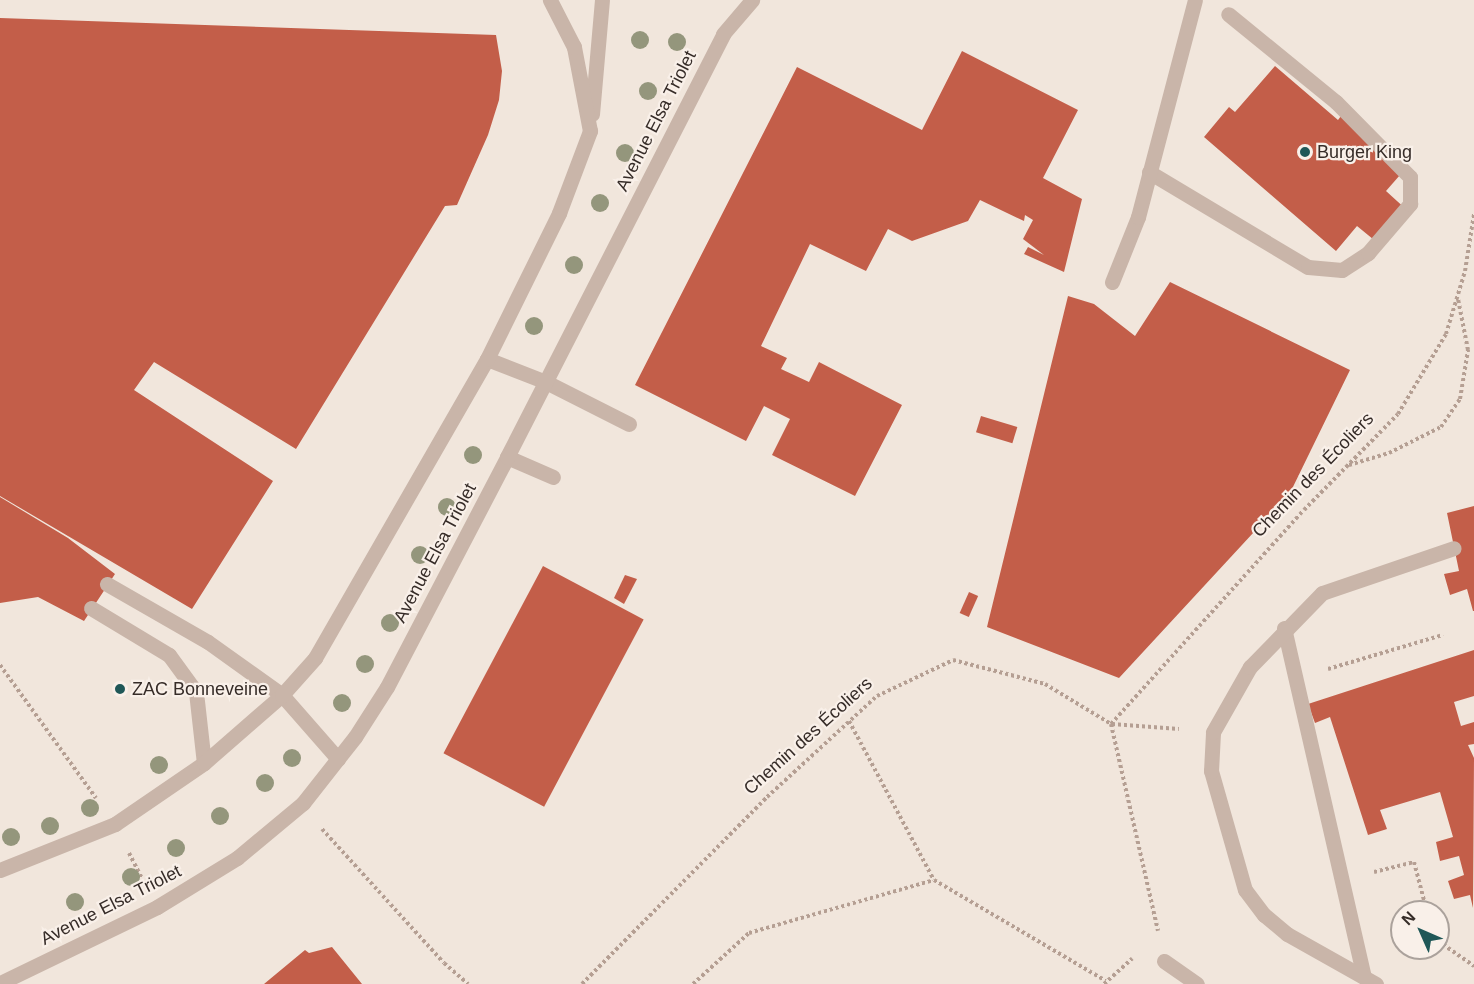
<!DOCTYPE html>
<meta charset="utf-8">
<style>
body{margin:0}
#map{position:relative;width:1474px;height:984px;overflow:hidden;background:#f1e6dc;font-family:Arial,sans-serif}
div>[style]{position:absolute}
.building>*{inset:0;background:#c35e49;transform-origin:0 0}
.path>*{height:4px;margin-top:-2px;transform-origin:0;background:repeating-linear-gradient(90deg,#b59f93 0 3px,transparent 0 6px)}
.service>*{height:15px;margin:-7.5px;padding:0 7.5px;transform-origin:7.5px;border-radius:7.5px;background:#c9b5a9}
.minor>*{height:15px;margin:-7.5px;padding:0 7.5px;transform-origin:7.5px;border-radius:7.5px;background:#c9b5a9}
.trees>*{width:18px;height:18px;margin:-9px;border-radius:50%;background:#94967c}
.dots>*{width:16px;height:16px;translate:-50% -50%;box-sizing:border-box;border:3px solid #f9f0e9;border-radius:50%}
span{translate:-50% -50%;white-space:nowrap;text-align:center;line-height:1.15;-webkit-text-stroke:4.5px #f9f0e9;paint-order:stroke}
.street-label{font-size:18px;color:#362c28}
.poi-label{font-size:18px;color:#362c28}
.left{translate:0 -50%;text-align:left}
.north{position:absolute;left:1390px;top:900px;width:60px;height:60px;box-sizing:border-box;background:#f9f0e9;border:2px solid #aba29c;border-radius:50%;rotate:315deg;font-size:16px;font-weight:700;line-height:24px;text-align:center;color:#362c28}
.north::after{content:'';display:block;margin:auto;width:21px;height:27px;background:#1f5757;clip-path:polygon(50% 0,100% 100%,50% 72%,0 100%)}
</style>
<div id="map">
<div class="building">
<i style="clip-path:polygon(0 18px,496px 35px,502px 71px,499px 100px,488px 135px,457px 205px,445px 206px,296px 449px,154px 362px,134px 390px,273px 481px,192px 609px,0 496px)"></i>
<i style="clip-path:polygon(962px 51px,1078px 110px,1043px 178px,1082px 199px,1064px 272px,1024px 254px,1028px 247px,1044px 255px,1023px 239px,1033px 220px,1025px 215px,1024px 221px,980px 200px,968px 221px,912px 241px,888px 229px,866px 271px,810px 244px,761px 346px,787px 358px,781px 369px,809px 382px,819px 362px,902px 405px,855px 496px,772px 455px,790px 419px,764px 406px,746px 441px,635px 385px,797px 67px,922px 130px)"></i>
<i style="clip-path:polygon(1275px 66px,1338px 120px,1344px 112px,1407px 167px,1386px 191px,1408px 211px,1379px 244px,1357px 226px,1336px 251px,1204px 137px,1229px 107px,1235px 112px)"></i>
<i style="clip-path:polygon(1170px 282px,1350px 370px,1290px 493px,1119px 678px,987px 627px,1068px 296px,1094px 304px,1135px 336px)"></i>
<i style="left:981px;top:416px;width:38px;height:17px;rotate:17deg"></i>
<i style="clip-path:polygon(0 497px,68px 538px,115px 574px,84px 621px,38px 597px,0 603px)"></i>
<i style="clip-path:polygon(1474px 506px,1474px 611px,1473px 611px,1467px 589px,1450px 595px,1444px 574px,1459px 571px,1447px 513px)"></i>
<i style="left:543px;top:566px;width:114px;height:212px;rotate:28deg"></i>
<i style="clip-path:polygon(625px 575px,637px 579px,624px 604px,614px 598px)"></i>
<i style="left:969px;top:592px;width:10px;height:23px;rotate:24deg"></i>
<i style="clip-path:polygon(1474px 650px,1474px 696px,1454px 702px,1461px 726px,1474px 722px,1474px 744px,1468px 745px,1474px 758px,1473px 908px,1470px 895px,1454px 899px,1448px 881px,1464px 875px,1459px 856px,1440px 861px,1436px 842px,1453px 837px,1440px 792px,1380px 810px,1387px 829px,1368px 835px,1330px 717px,1315px 723px,1308px 704px)"></i>
<i style="clip-path:polygon(332px 947px,362px 984px,264px 984px,305px 950px,309px 953px)"></i>
</div>
<div class="path">
<i style="left:1349px;top:465px;width:42px;rotate:-16.7deg"></i>
<i style="left:1389px;top:453px;width:58px;rotate:-26.6deg"></i>
<i style="left:1441px;top:427px;width:34px;rotate:-56deg"></i>
<i style="left:1460px;top:399px;width:50px;rotate:-80.7deg"></i>
<i style="left:1468px;top:350px;width:52px;rotate:-101.1deg"></i>
<i style="left:0;top:665px;width:164px;rotate:54.2deg"></i>
<i style="left:1328px;top:669px;width:120px;rotate:-16.5deg"></i>
<i style="left:849px;top:721px;width:180px;rotate:61.9deg"></i>
<i style="left:1111px;top:724px;width:288px;rotate:-48deg"></i>
<i style="left:1304px;top:510px;width:134px;rotate:-45.6deg"></i>
<i style="left:1398px;top:414px;width:93px;rotate:-59deg"></i>
<i style="left:1446px;top:334px;width:66px;rotate:-73.2deg"></i>
<i style="left:1465px;top:271px;width:58px;rotate:-81deg"></i>
<i style="left:1112px;top:724px;width:67px;rotate:4.3deg"></i>
<i style="left:322px;top:829px;width:181px;rotate:47.7deg"></i>
<i style="left:444px;top:963px;width:32px;rotate:41deg"></i>
<i style="left:129px;top:853px;width:28px;rotate:63deg"></i>
<i style="left:1374px;top:872px;width:41px;rotate:-14deg"></i>
<i style="left:1414px;top:862px;width:52px;rotate:75.4deg"></i>
<i style="left:1438px;top:941px;width:44px;rotate:34.8deg"></i>
<i style="left:582px;top:984px;width:263px;rotate:-45.3deg"></i>
<i style="left:767px;top:797px;width:149px;rotate:-42.6deg"></i>
<i style="left:877px;top:696px;width:84px;rotate:-25.3deg"></i>
<i style="left:953px;top:660px;width:95px;rotate:14.6deg"></i>
<i style="left:1045px;top:684px;width:77px;rotate:31.2deg"></i>
<i style="left:1111px;top:724px;width:212px;rotate:77.2deg"></i>
<i style="left:693px;top:984px;width:76px;rotate:-42.3deg"></i>
<i style="left:749px;top:933px;width:192px;rotate:-16deg"></i>
<i style="left:934px;top:880px;width:199px;rotate:30.4deg"></i>
<i style="left:1104px;top:984px;width:38px;rotate:-42deg"></i>
</div>
<div class="service">
<i style="left:1149px;top:172px;width:185px;rotate:30.9deg"></i>
<i style="left:1308px;top:267px;width:34px;rotate:5deg"></i>
<i style="left:1342px;top:270px;width:31px;rotate:-33deg"></i>
<i style="left:1368px;top:253px;width:65px;rotate:-49.4deg"></i>
<i style="left:1410px;top:204px;width:27px;rotate:-90deg"></i>
<i style="left:1410px;top:177px;width:105px;rotate:-134.6deg"></i>
<i style="left:1336px;top:102px;width:139px;rotate:-140.8deg"></i>
<i style="left:1112px;top:282px;width:70px;rotate:-68.2deg"></i>
<i style="left:1138px;top:217px;width:224px;rotate:-75.3deg"></i>
<i style="left:546px;top:382px;width:93px;rotate:26.8deg"></i>
<i style="left:507px;top:457px;width:50px;rotate:23.5deg"></i>
<i style="left:107px;top:584px;width:116px;rotate:29.9deg"></i>
<i style="left:208px;top:642px;width:91px;rotate:35.6deg"></i>
<i style="left:91px;top:608px;width:91px;rotate:31.1deg"></i>
<i style="left:169px;top:655px;width:46px;rotate:53.9deg"></i>
<i style="left:196px;top:692px;width:71px;rotate:83.6deg"></i>
<i style="left:1284px;top:628px;width:358px;rotate:77.1deg"></i>
<i style="left:1164px;top:961px;width:40px;rotate:34.9deg"></i>
<i style="left:1376px;top:984px;width:102px;rotate:-150.7deg"></i>
<i style="left:1287px;top:934px;width:30px;rotate:-140deg"></i>
<i style="left:1264px;top:915px;width:31px;rotate:-127deg"></i>
<i style="left:1245px;top:890px;width:124px;rotate:-105.9deg"></i>
<i style="left:1211px;top:771px;width:39px;rotate:-87deg"></i>
<i style="left:1213px;top:732px;width:75px;rotate:-60.4deg"></i>
<i style="left:1250px;top:667px;width:103px;rotate:-45.8deg"></i>
<i style="left:1322px;top:593px;width:139px;rotate:-18.8deg"></i>
</div>
<div class="minor">
<i style="left:592px;top:114px;width:114px;rotate:-85deg"></i>
<i style="left:487px;top:359px;width:63px;rotate:21.3deg"></i>
<i style="left:282px;top:695px;width:85px;rotate:48.8deg"></i>
<i style="left:0;top:870px;width:124px;rotate:-21.8deg"></i>
<i style="left:115px;top:824px;width:108px;rotate:-34.4deg"></i>
<i style="left:204px;top:763px;width:103px;rotate:-41.1deg"></i>
<i style="left:282px;top:695px;width:50px;rotate:-48.3deg"></i>
<i style="left:315px;top:658px;width:345px;rotate:-60.1deg"></i>
<i style="left:487px;top:359px;width:163px;rotate:-63.7deg"></i>
<i style="left:559px;top:213px;width:88px;rotate:-69.3deg"></i>
<i style="left:590px;top:131px;width:86px;rotate:-100.8deg"></i>
<i style="left:574px;top:47px;width:53px;rotate:-117.1deg"></i>
<i style="left:0;top:983px;width:174px;rotate:-25.8deg"></i>
<i style="left:157px;top:907px;width:94px;rotate:-31.5deg"></i>
<i style="left:237px;top:858px;width:86px;rotate:-39.8deg"></i>
<i style="left:303px;top:803px;width:84px;rotate:-51.8deg"></i>
<i style="left:355px;top:737px;width:59px;rotate:-57.4deg"></i>
<i style="left:387px;top:687px;width:259px;rotate:-62.4deg"></i>
<i style="left:507px;top:457px;width:475px;rotate:-62.9deg"></i>
<i style="left:723px;top:34px;width:45px;rotate:-49.5deg"></i>
</div>
<div class="trees">
<i style="left:640px;top:40px"></i>
<i style="left:677px;top:42px"></i>
<i style="left:648px;top:91px"></i>
<i style="left:625px;top:153px"></i>
<i style="left:600px;top:203px"></i>
<i style="left:574px;top:265px"></i>
<i style="left:534px;top:326px"></i>
<i style="left:473px;top:455px"></i>
<i style="left:447px;top:507px"></i>
<i style="left:420px;top:555px"></i>
<i style="left:390px;top:623px"></i>
<i style="left:365px;top:664px"></i>
<i style="left:342px;top:703px"></i>
<i style="left:292px;top:758px"></i>
<i style="left:159px;top:765px"></i>
<i style="left:265px;top:783px"></i>
<i style="left:90px;top:808px"></i>
<i style="left:220px;top:816px"></i>
<i style="left:50px;top:826px"></i>
<i style="left:11px;top:837px"></i>
<i style="left:176px;top:848px"></i>
<i style="left:131px;top:877px"></i>
<i style="left:75px;top:902px"></i>
</div>
<div class="dots">
<i style="left:1305px;top:152px;background:#1f5757"></i>
<i style="left:120px;top:689px;background:#1f5757"></i>
</div>
<div class="street-label">
<span style="left:656px;top:121px;rotate:-63deg">Avenue Elsa Triolet</span>
<span style="left:1313px;top:475px;rotate:-46deg">Chemin des Écoliers</span>
<span style="left:435px;top:553px;rotate:-62deg">Avenue Elsa Triolet</span>
<span style="left:808px;top:736px;rotate:-42deg">Chemin des Écoliers</span>
<span style="left:111px;top:905px;rotate:-27deg">Avenue Elsa Triolet</span>
</div>
<div class="poi-label">
<span class="left" style="left:1317px;top:152px">Burger King</span>
<span class="left" style="left:132px;top:689px">ZAC Bonneveine</span>
</div>
<div class="north">N</div>
</div>
